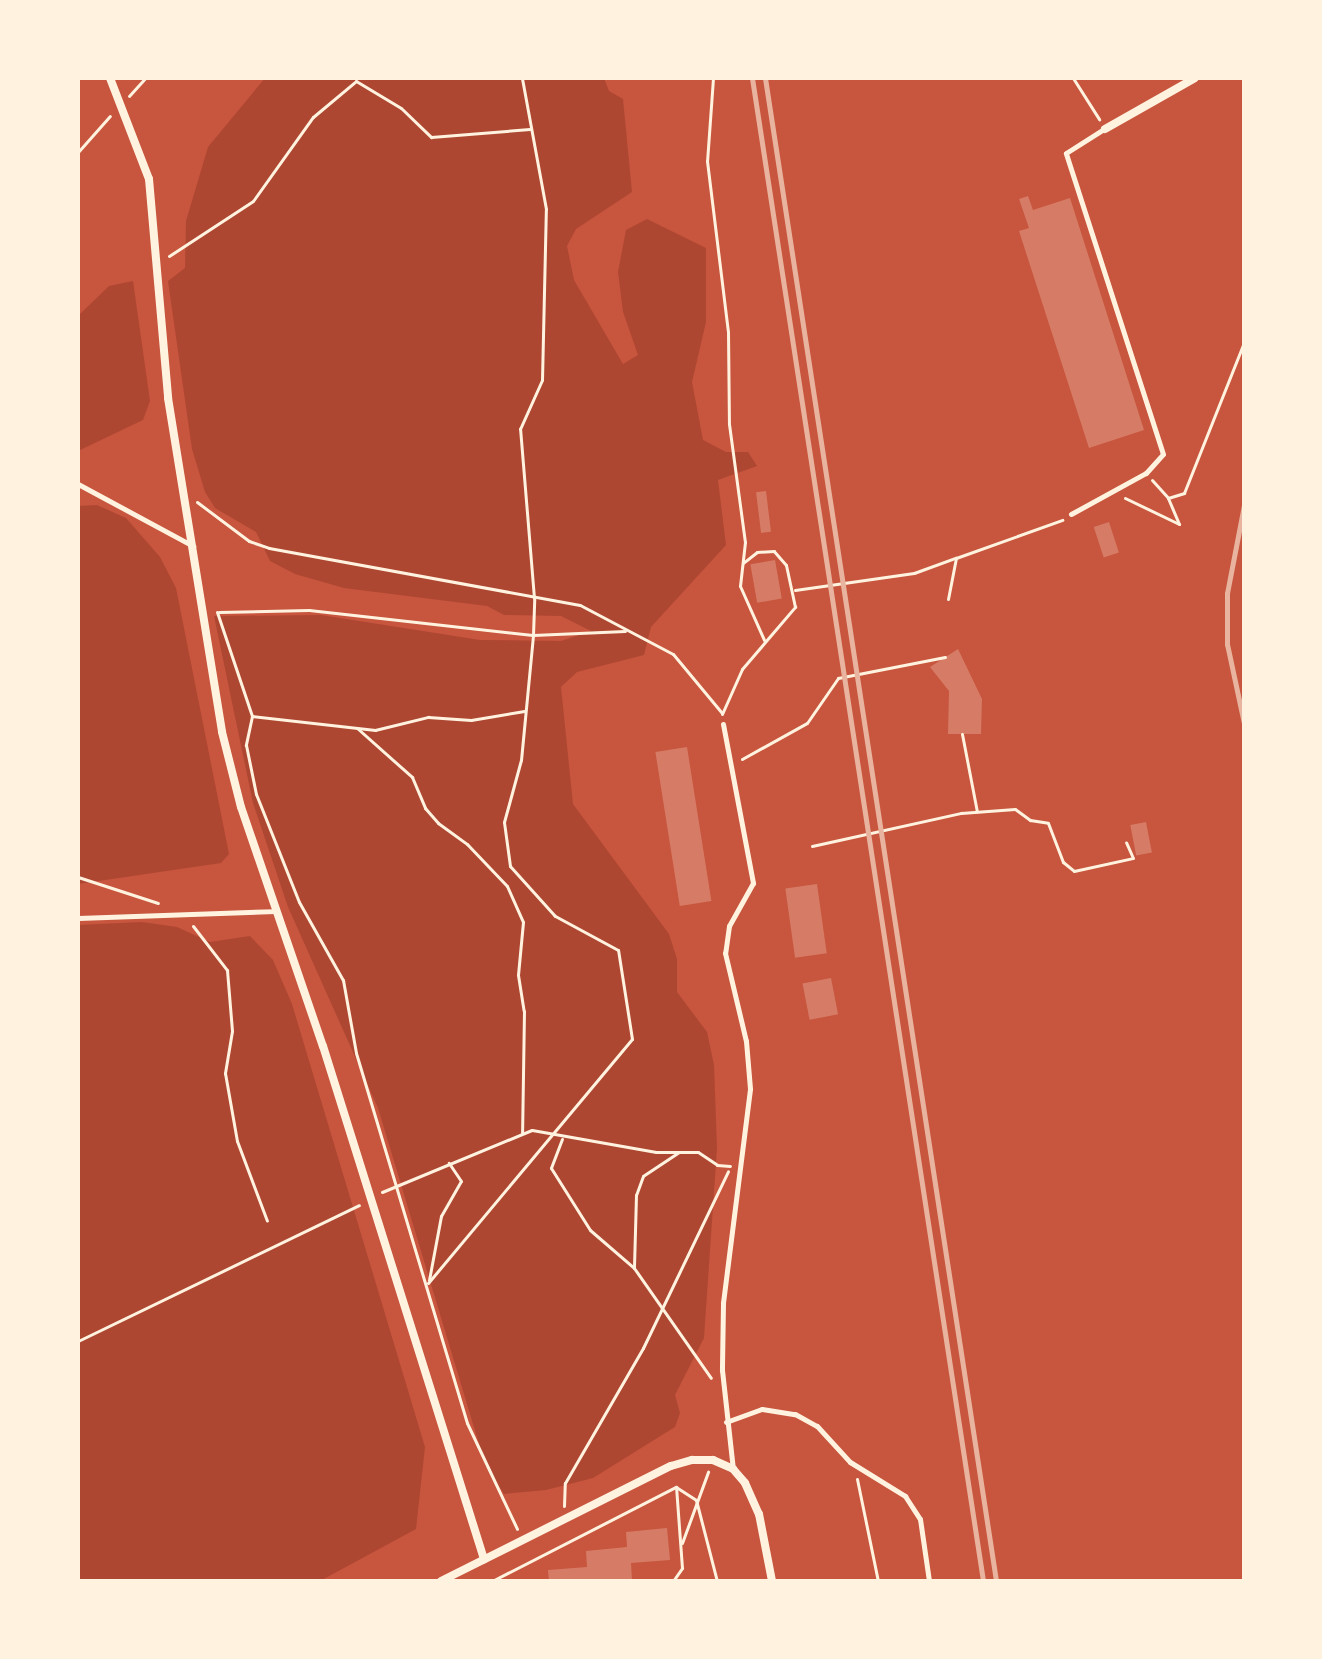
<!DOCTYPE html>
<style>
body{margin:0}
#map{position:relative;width:1322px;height:1659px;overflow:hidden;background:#c8553d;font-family:"Roboto Serif",serif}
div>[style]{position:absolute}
.green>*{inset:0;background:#ae4732}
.building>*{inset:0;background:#d67c66;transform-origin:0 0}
.path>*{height:3px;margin:-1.5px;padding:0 1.5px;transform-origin:1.5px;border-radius:1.5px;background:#fff3e0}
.service>*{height:5px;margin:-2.5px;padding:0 2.5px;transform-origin:2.5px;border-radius:2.5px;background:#fff3e0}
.minor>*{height:8px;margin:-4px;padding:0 4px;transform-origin:4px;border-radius:4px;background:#fff3e0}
.rail>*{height:5px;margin:-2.5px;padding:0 2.5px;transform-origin:2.5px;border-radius:2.5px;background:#e9b49f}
span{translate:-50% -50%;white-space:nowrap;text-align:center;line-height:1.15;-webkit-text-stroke:6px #fff3e0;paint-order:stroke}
.frame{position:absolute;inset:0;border:80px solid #fff3e0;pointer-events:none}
</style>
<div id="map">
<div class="green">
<i style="clip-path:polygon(265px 78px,604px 78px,609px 91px,623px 99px,632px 192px,576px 229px,567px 246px,574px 280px,623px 364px,638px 355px,623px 312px,618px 272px,626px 230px,647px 219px,706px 248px,706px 322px,692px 382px,703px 440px,726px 452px,748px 452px,757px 466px,718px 480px,726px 545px,651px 627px,644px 655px,577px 672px,561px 687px,573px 804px,669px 934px,677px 959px,677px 992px,707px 1032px,714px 1065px,717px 1148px,704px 1338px,675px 1395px,680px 1413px,675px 1427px,593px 1478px,546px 1490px,504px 1494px,485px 1464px,378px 1108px,288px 907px,253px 803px,214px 616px,321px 615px,480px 640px,561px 641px,591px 631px,561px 616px,504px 615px,487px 606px,344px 588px,295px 574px,270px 561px,256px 532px,215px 508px,205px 492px,192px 449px,168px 281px,185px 268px,186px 221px,208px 147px)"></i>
<i style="clip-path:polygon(133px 281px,150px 401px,143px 420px,78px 451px,78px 316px,109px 286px)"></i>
<i style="clip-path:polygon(97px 505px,126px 518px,160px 557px,176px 588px,229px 854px,221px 863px,78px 884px,78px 506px)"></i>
<i style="clip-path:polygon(142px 922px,177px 927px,210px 942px,250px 936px,273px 960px,292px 1004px,425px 1447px,416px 1529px,320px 1581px,78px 1581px,78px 925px)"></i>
</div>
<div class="building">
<i style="clip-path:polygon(1028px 196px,1033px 210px,1070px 198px,1144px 430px,1089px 448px,1019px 231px,1029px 228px,1019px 199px)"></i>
<i style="left:766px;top:491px;width:41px;height:10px;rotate:83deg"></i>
<i style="left:1109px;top:522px;width:32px;height:16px;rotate:72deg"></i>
<i style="left:775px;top:560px;width:39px;height:25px;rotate:80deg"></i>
<i style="clip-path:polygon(958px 649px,982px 699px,981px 734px,948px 734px,949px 691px,930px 667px)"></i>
<i style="left:687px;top:747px;width:156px;height:32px;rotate:81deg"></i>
<i style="left:1146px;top:822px;width:31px;height:16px;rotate:79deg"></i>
<i style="left:817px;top:884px;width:70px;height:32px;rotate:82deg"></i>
<i style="left:831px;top:978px;width:37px;height:29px;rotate:79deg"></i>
<i style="clip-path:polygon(667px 1528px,670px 1560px,631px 1563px,632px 1580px,549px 1581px,548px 1570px,587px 1567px,586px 1551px,627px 1547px,626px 1532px)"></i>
</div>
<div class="path">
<i style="left:713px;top:78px;width:83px;rotate:94.1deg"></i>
<i style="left:707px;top:161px;width:172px;rotate:83deg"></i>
<i style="left:728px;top:332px;width:92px;rotate:89.4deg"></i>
<i style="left:729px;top:424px;width:119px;rotate:82.3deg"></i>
<i style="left:745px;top:542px;width:44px;rotate:96.5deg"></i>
<i style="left:740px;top:586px;width:59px;rotate:66deg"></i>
<i style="left:1073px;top:78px;width:49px;rotate:57.6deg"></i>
<i style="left:129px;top:96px;width:24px;rotate:-48deg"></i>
<i style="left:78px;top:152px;width:48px;rotate:-48.4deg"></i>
<i style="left:169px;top:256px;width:100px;rotate:-33.2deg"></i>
<i style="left:253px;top:201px;width:103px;rotate:-54.5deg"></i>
<i style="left:313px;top:117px;width:56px;rotate:-39.9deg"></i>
<i style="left:356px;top:81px;width:52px;rotate:31deg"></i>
<i style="left:401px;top:108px;width:42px;rotate:44deg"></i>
<i style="left:431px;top:137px;width:99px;rotate:-4.6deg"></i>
<i style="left:1152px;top:480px;width:24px;rotate:48deg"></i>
<i style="left:1168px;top:498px;width:17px;rotate:-17deg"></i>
<i style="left:1184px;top:493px;width:162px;rotate:-68.3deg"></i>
<i style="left:1125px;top:498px;width:60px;rotate:25.7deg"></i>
<i style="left:1179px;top:524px;width:28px;rotate:-113deg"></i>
<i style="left:197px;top:502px;width:65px;rotate:36.9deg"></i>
<i style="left:249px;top:541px;width:21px;rotate:19deg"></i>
<i style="left:269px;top:548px;width:316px;rotate:10.4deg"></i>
<i style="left:580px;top:605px;width:105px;rotate:27.8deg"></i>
<i style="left:673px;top:654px;width:77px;rotate:50.3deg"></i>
<i style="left:795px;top:590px;width:120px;rotate:-8.1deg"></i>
<i style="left:914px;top:573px;width:44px;rotate:-20.1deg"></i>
<i style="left:948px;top:599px;width:42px;rotate:-79deg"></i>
<i style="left:956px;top:558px;width:113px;rotate:-19.7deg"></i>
<i style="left:217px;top:612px;width:110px;rotate:71.4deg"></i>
<i style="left:252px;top:716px;width:30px;rotate:102deg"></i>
<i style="left:246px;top:745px;width:50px;rotate:78.5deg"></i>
<i style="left:256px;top:794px;width:116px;rotate:68.3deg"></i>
<i style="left:299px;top:902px;width:90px;rotate:60.6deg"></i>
<i style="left:343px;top:980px;width:74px;rotate:79.9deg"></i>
<i style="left:356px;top:1053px;width:386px;rotate:73.3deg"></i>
<i style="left:467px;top:1423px;width:117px;rotate:64.7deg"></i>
<i style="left:219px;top:612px;width:90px;rotate:-1.3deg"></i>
<i style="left:309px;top:610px;width:225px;rotate:6.4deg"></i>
<i style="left:533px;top:635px;width:92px;rotate:-2.5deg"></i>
<i style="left:722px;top:714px;width:49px;rotate:-66deg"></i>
<i style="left:742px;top:669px;width:82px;rotate:-49.5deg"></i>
<i style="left:795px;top:607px;width:43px;rotate:-102.1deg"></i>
<i style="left:786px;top:565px;width:18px;rotate:-131deg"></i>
<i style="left:774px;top:551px;width:17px;rotate:177deg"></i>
<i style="left:757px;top:552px;width:18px;rotate:142deg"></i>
<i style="left:252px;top:716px;width:124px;rotate:6.5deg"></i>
<i style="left:375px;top:730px;width:55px;rotate:-13.8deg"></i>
<i style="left:428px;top:717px;width:43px;rotate:4deg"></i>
<i style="left:471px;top:720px;width:54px;rotate:-9.6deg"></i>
<i style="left:357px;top:728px;width:74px;rotate:41.7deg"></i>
<i style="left:412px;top:777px;width:34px;rotate:67deg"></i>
<i style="left:425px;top:808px;width:20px;rotate:49deg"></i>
<i style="left:438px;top:823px;width:36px;rotate:36deg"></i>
<i style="left:467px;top:844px;width:58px;rotate:46.4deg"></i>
<i style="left:507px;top:886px;width:39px;rotate:66deg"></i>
<i style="left:523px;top:922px;width:53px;rotate:95.4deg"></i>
<i style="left:518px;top:975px;width:36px;rotate:81deg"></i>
<i style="left:524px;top:1011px;width:122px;rotate:90.9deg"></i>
<i style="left:962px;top:734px;width:79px;rotate:79.1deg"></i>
<i style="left:742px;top:759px;width:74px;rotate:-29deg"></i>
<i style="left:807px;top:723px;width:55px;rotate:-55.4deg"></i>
<i style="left:838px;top:678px;width:109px;rotate:-11.1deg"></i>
<i style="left:812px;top:846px;width:153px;rotate:-12.5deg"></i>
<i style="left:961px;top:813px;width:54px;rotate:-4.2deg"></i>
<i style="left:1015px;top:809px;width:19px;rotate:36deg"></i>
<i style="left:1030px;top:820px;width:18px;rotate:9deg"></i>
<i style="left:1048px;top:823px;width:42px;rotate:69deg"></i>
<i style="left:1063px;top:862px;width:14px;rotate:39deg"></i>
<i style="left:1074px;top:871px;width:60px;rotate:-12.4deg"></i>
<i style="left:1133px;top:858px;width:17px;rotate:-114deg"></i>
<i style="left:78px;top:877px;width:84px;rotate:18deg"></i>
<i style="left:193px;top:926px;width:56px;rotate:52.3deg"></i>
<i style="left:227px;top:970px;width:61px;rotate:85.3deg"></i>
<i style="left:232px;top:1031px;width:43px;rotate:99.5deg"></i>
<i style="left:225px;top:1073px;width:69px;rotate:80deg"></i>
<i style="left:237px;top:1141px;width:85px;rotate:69.4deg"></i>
<i style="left:562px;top:1139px;width:31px;rotate:111deg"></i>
<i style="left:551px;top:1168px;width:73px;rotate:57.8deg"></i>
<i style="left:590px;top:1230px;width:58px;rotate:40.8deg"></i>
<i style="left:679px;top:1152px;width:43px;rotate:146.3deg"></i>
<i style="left:643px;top:1176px;width:20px;rotate:110deg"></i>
<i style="left:636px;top:1195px;width:73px;rotate:91.6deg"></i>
<i style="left:634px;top:1268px;width:134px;rotate:55deg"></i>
<i style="left:382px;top:1192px;width:162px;rotate:-22.5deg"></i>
<i style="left:532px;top:1130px;width:126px;rotate:10.1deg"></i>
<i style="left:656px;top:1152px;width:42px"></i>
<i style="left:698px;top:1152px;width:23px;rotate:34deg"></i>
<i style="left:717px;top:1165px;width:13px;rotate:4deg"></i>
<i style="left:429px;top:1280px;width:65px;rotate:-79.4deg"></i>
<i style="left:441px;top:1216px;width:40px;rotate:-60.3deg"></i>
<i style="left:461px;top:1181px;width:22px;rotate:-124deg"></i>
<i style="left:428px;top:1283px;width:318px;rotate:-50.1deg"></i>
<i style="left:632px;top:1039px;width:90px;rotate:-98.9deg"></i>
<i style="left:618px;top:950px;width:72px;rotate:-151.6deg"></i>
<i style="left:555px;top:916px;width:67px;rotate:-132deg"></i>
<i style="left:510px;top:866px;width:44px;rotate:-97.8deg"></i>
<i style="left:504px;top:822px;width:64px;rotate:-74.7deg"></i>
<i style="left:521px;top:760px;width:126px;rotate:-84.5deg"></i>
<i style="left:533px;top:635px;width:37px;rotate:-88deg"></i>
<i style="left:534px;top:598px;width:170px;rotate:-94.7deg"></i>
<i style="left:520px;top:429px;width:54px;rotate:-65.8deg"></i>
<i style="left:542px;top:380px;width:171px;rotate:-88.7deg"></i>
<i style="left:546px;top:209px;width:133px;rotate:-100.4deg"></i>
<i style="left:78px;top:1341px;width:312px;rotate:-25.8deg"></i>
<i style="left:857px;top:1479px;width:104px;rotate:78.4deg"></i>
<i style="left:676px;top:1487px;width:24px;rotate:33deg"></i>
<i style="left:696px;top:1500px;width:84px;rotate:75.5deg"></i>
<i style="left:564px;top:1506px;width:23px;rotate:-88deg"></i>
<i style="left:565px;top:1483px;width:156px;rotate:-60deg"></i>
<i style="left:643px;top:1348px;width:196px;rotate:-64.3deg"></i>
<i style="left:682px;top:1543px;width:76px;rotate:-69.9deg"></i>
<i style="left:492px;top:1581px;width:207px;rotate:-27.1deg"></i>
<i style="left:673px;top:1581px;width:16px;rotate:-55deg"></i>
<i style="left:682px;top:1568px;width:81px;rotate:-94.2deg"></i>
</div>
<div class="service">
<i style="left:78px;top:484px;width:131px;rotate:28.3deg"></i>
<i style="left:1071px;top:514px;width:85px;rotate:-28.7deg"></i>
<i style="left:1146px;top:473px;width:25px;rotate:-48deg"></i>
<i style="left:1163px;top:454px;width:316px;rotate:-107.9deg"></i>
<i style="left:1066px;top:153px;width:45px;rotate:-32.3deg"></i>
<i style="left:723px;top:724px;width:162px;rotate:79.3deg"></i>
<i style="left:753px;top:883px;width:49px;rotate:119.2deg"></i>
<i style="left:729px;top:926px;width:27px;rotate:98deg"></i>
<i style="left:725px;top:953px;width:90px;rotate:76.6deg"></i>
<i style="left:746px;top:1041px;width:48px;rotate:85.2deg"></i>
<i style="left:750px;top:1089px;width:216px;rotate:97.2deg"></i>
<i style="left:723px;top:1303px;width:67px;rotate:90.9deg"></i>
<i style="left:722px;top:1370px;width:100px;rotate:83.7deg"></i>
<i style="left:78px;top:918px;width:197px;rotate:-2deg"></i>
<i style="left:726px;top:1422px;width:38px;rotate:-20deg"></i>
<i style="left:762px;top:1409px;width:33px;rotate:9deg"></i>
<i style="left:795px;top:1414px;width:25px;rotate:29deg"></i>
<i style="left:817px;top:1426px;width:49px;rotate:47.5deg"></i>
<i style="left:850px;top:1462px;width:65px;rotate:31.7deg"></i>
<i style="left:905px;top:1496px;width:27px;rotate:57deg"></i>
<i style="left:920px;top:1519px;width:63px;rotate:81.7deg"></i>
</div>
<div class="minor">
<i style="left:110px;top:78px;width:108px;rotate:68.9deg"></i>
<i style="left:149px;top:179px;width:220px;rotate:85deg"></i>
<i style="left:168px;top:398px;width:338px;rotate:80.8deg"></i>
<i style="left:222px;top:732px;width:77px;rotate:75.8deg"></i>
<i style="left:241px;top:807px;width:253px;rotate:71.1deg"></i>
<i style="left:323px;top:1046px;width:538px;rotate:72.58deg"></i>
<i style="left:1105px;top:129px;width:103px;rotate:-29.5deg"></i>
<i style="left:441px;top:1581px;width:257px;rotate:-26.6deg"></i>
<i style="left:671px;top:1466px;width:22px;rotate:-16deg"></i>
<i style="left:692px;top:1460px;width:21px"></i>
<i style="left:713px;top:1460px;width:22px;rotate:24deg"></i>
<i style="left:733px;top:1469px;width:18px;rotate:49deg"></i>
<i style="left:745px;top:1483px;width:34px;rotate:66deg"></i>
<i style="left:759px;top:1514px;width:68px;rotate:79deg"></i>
</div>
<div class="rail">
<i style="left:752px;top:78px;width:1521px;rotate:81.26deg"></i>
<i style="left:765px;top:78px;width:1521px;rotate:81.26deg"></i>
<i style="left:1244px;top:505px;width:90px;rotate:100.9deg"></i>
<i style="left:1227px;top:593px;width:51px;rotate:90deg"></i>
<i style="left:1227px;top:644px;width:81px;rotate:77.9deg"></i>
</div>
<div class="frame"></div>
</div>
